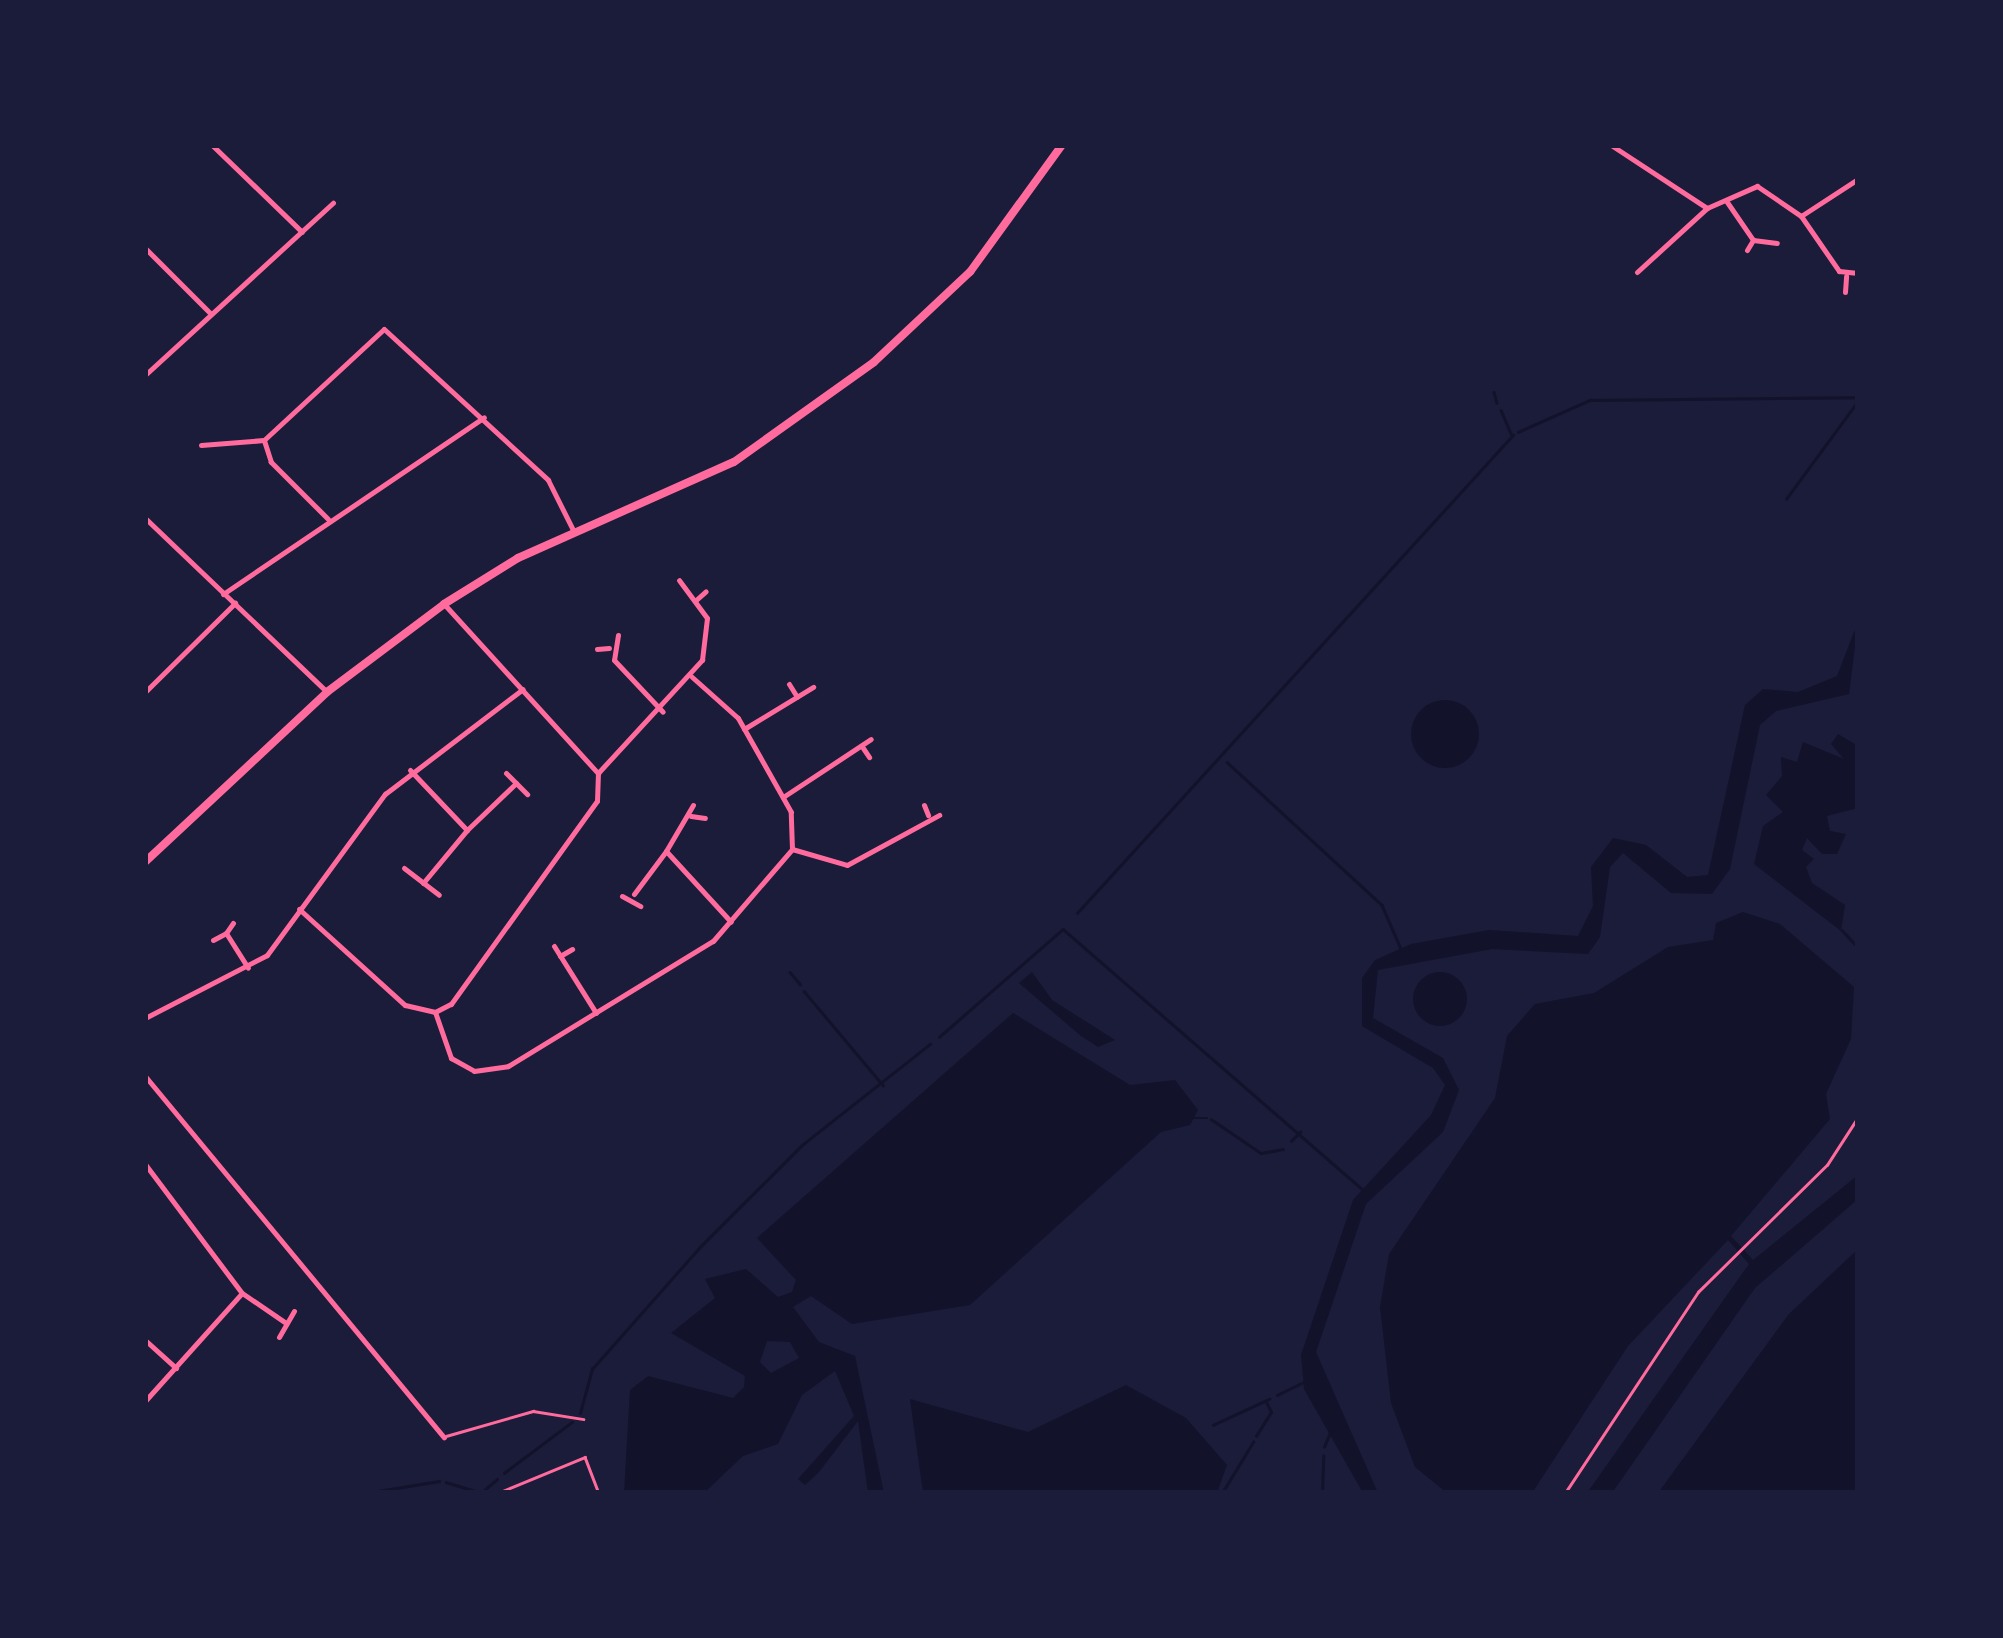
<!DOCTYPE html>
<style>
body{margin:0}
#map{position:relative;width:2003px;height:1638px;overflow:hidden;background:#1b1b3a;font-family:"Varela Round",sans-serif}
div>[style]{position:absolute}
.water>*{inset:0;background:#12122b}
.round{border-radius:50%}
.stream>*{height:2.5px;margin:-1.25px;padding:0 1.25px;transform-origin:1.25px;border-radius:1.25px;background:#12122b}
.path>*{height:2.5px;margin:-1.25px;padding:0 1.25px;transform-origin:1.25px;border-radius:1.25px;background:#ff6b9d}
.service>*{height:2.5px;margin:-1.25px;padding:0 1.25px;transform-origin:1.25px;border-radius:1.25px;background:#ff6b9d}
.minor>*{height:5px;margin:-2.5px;padding:0 2.5px;transform-origin:2.5px;border-radius:2.5px;background:#ff6b9d}
.tertiary>*{height:8px;margin:-4px;padding:0 4px;transform-origin:4px;border-radius:4px;background:#ff6b9d}
span{translate:-50% -50%;white-space:nowrap;text-align:center;line-height:1.15;-webkit-text-stroke:8px #1b1b3a;paint-order:stroke}
.frame{position:absolute;inset:0;border:148px solid #1b1b3a;pointer-events:none}
</style>
<div id="map">
<div class="water">
<i style="clip-path:polygon(1858px 622px,1849px 694px,1776px 711px,1760px 725px,1730px 869px,1712px 894px,1671px 893px,1623px 853px,1610px 867px,1600px 937px,1588px 954px,1492px 949px,1378px 970px,1373px 1018px,1443px 1058px,1459px 1090px,1443px 1132px,1366px 1204px,1316px 1352px,1378px 1493px,1363px 1493px,1304px 1389px,1301px 1355px,1353px 1200px,1431px 1115px,1445px 1085px,1433px 1068px,1362px 1026px,1362px 978px,1375px 960px,1411px 944px,1489px 930px,1578px 936px,1593px 906px,1591px 867px,1613px 838px,1646px 845px,1687px 877px,1708px 875px,1745px 705px,1763px 689px,1798px 692px,1837px 676px)"></i>
<i class="round" style="left:1411px;top:700px;width:68px;height:68px"></i>
<i style="clip-path:polygon(1838px 734px,1858px 746px,1858px 808px,1827px 816px,1830px 831px,1846px 834px,1837px 854px,1822px 854px,1807px 838px,1802px 850px,1814px 859px,1806px 867px,1812px 883px,1845px 905px,1841px 931px,1754px 864px,1763px 826px,1783px 812px,1766px 795px,1782px 776px,1781px 757px,1797px 762px,1803px 742px,1844px 759px,1831px 744px)"></i>
<i style="clip-path:polygon(1743px 912px,1780px 924px,1854px 987px,1851px 1039px,1826px 1094px,1830px 1119px,1731px 1236px,1753px 1260px,1858px 1175px,1858px 1199px,1755px 1288px,1612px 1493px,1587px 1493px,1749px 1264px,1728px 1240px,1628px 1346px,1532px 1493px,1447px 1493px,1415px 1467px,1391px 1403px,1380px 1307px,1389px 1254px,1495px 1098px,1507px 1036px,1535px 1004px,1594px 993px,1668px 947px,1713px 940px,1716px 923px)"></i>
<i class="round" style="left:1413px;top:972px;width:54px;height:54px"></i>
<i style="clip-path:polygon(1032px 972px,1052px 1000px,1115px 1040px,1098px 1047px,1081px 1036px,1019px 983px)"></i>
<i style="clip-path:polygon(evenodd,1013px 1013px,1130px 1085px,1175px 1080px,1198px 1110px,1190px 1125px,1161px 1132px,970px 1305px,852px 1324px,811px 1296px,793px 1307px,819px 1342px,855px 1356px,884px 1493px,868px 1493px,858px 1421px,819px 1472px,805px 1485px,798px 1479px,854px 1416px,835px 1371px,802px 1395px,778px 1444px,743px 1456px,704px 1493px,624px 1493px,630px 1390px,648px 1376px,733px 1398px,744px 1387px,745px 1376px,671px 1333px,715px 1298px,705px 1279px,746px 1269px,778px 1297px,792px 1292px,796px 1280px,757px 1238px,1013px 1013px,767px 1341px,790px 1342px,799px 1358px,771px 1373px,760px 1362px,767px 1341px)"></i>
<i style="clip-path:polygon(1858px 1249px,1858px 1493px,1658px 1493px,1789px 1314px)"></i>
<i style="clip-path:polygon(1126px 1385px,1186px 1418px,1227px 1465px,1217px 1493px,923px 1493px,910px 1399px,1028px 1432px)"></i>
</div>
<div class="stream">
<i style="left:1494px;top:392px;width:11px;rotate:75deg"></i>
<i style="left:1501px;top:410px;width:26px;rotate:67deg"></i>
<i style="left:1518px;top:432px;width:79px;rotate:-24deg"></i>
<i style="left:1590px;top:400px;width:268px;rotate:-0.6deg"></i>
<i style="left:1786px;top:499px;width:122px;rotate:-53.7deg"></i>
<i style="left:1227px;top:762px;width:211px;rotate:42.7deg"></i>
<i style="left:1382px;top:905px;width:48px;rotate:66.6deg"></i>
<i style="left:1077px;top:913px;width:647px;rotate:-47.63deg"></i>
<i style="left:1842px;top:930px;width:23px;rotate:47deg"></i>
<i style="left:790px;top:972px;width:16px;rotate:50deg"></i>
<i style="left:804px;top:991px;width:123px;rotate:50deg"></i>
<i style="left:939px;top:1037px;width:164px;rotate:-41.1deg"></i>
<i style="left:1063px;top:929px;width:398px;rotate:41deg"></i>
<i style="left:1194px;top:1118px;width:13px"></i>
<i style="left:1211px;top:1119px;width:60px;rotate:34.2deg"></i>
<i style="left:1261px;top:1153px;width:22px;rotate:-10deg"></i>
<i style="left:1291px;top:1141px;width:13px;rotate:-45deg"></i>
<i style="left:1277px;top:1395px;width:28px;rotate:-26deg"></i>
<i style="left:580px;top:1413px;width:46px;rotate:-74.7deg"></i>
<i style="left:592px;top:1369px;width:160px;rotate:-48.5deg"></i>
<i style="left:698px;top:1249px;width:147px;rotate:-45deg"></i>
<i style="left:802px;top:1145px;width:163px;rotate:-38.3deg"></i>
<i style="left:1213px;top:1425px;width:62px;rotate:-24.9deg"></i>
<i style="left:1256px;top:1436px;width:28px;rotate:-58deg"></i>
<i style="left:1271px;top:1412px;width:11px;rotate:-117deg"></i>
<i style="left:1324px;top:1447px;width:16px;rotate:-68deg"></i>
<i style="left:504px;top:1473px;width:85px;rotate:-36.9deg"></i>
<i style="left:446px;top:1482px;width:37px;rotate:17deg"></i>
<i style="left:481px;top:1493px;width:21px;rotate:-41deg"></i>
<i style="left:366px;top:1493px;width:74px;rotate:-9.3deg"></i>
<i style="left:1222px;top:1493px;width:60px;rotate:-58.7deg"></i>
<i style="left:1322px;top:1493px;width:37px;rotate:-88deg"></i>
</div>
<div class="path">
<i style="left:145px;top:1491px;width:29px;rotate:4deg"></i>
<i style="left:498px;top:1493px;width:94px;rotate:-22.5deg"></i>
<i style="left:585px;top:1457px;width:39px;rotate:69deg"></i>
<i style="left:1565px;top:1493px;width:241px;rotate:-56.5deg"></i>
<i style="left:1698px;top:1292px;width:181px;rotate:-44.6deg"></i>
<i style="left:1827px;top:1165px;width:57px;rotate:-57.1deg"></i>
</div>
<div class="service">
<i style="left:446px;top:1436px;width:91px;rotate:-16deg"></i>
<i style="left:533px;top:1411px;width:51px;rotate:9.1deg"></i>
</div>
<div class="minor">
<i style="left:212px;top:145px;width:125px;rotate:44deg"></i>
<i style="left:1611px;top:145px;width:115px;rotate:33.3deg"></i>
<i style="left:1707px;top:208px;width:55px;rotate:-23.7deg"></i>
<i style="left:1757px;top:186px;width:53px;rotate:34.3deg"></i>
<i style="left:1801px;top:216px;width:68px;rotate:-33deg"></i>
<i style="left:1727px;top:202px;width:46px;rotate:55.6deg"></i>
<i style="left:1753px;top:240px;width:24px;rotate:7deg"></i>
<i style="left:1801px;top:216px;width:67px;rotate:55.4deg"></i>
<i style="left:1839px;top:271px;width:19px;rotate:6deg"></i>
<i style="left:145px;top:248px;width:93px;rotate:45deg"></i>
<i style="left:1747px;top:250px;width:12px;rotate:-59deg"></i>
<i style="left:1637px;top:272px;width:95px;rotate:-42.4deg"></i>
<i style="left:1845px;top:292px;width:16px;rotate:-86deg"></i>
<i style="left:145px;top:375px;width:255px;rotate:-42.5deg"></i>
<i style="left:201px;top:445px;width:63px;rotate:-4.5deg"></i>
<i style="left:145px;top:518px;width:252px;rotate:43.7deg"></i>
<i style="left:328px;top:519px;width:81px;rotate:-135deg"></i>
<i style="left:271px;top:462px;width:23px;rotate:-108deg"></i>
<i style="left:264px;top:440px;width:163px;rotate:-42.8deg"></i>
<i style="left:384px;top:329px;width:223px;rotate:42.6deg"></i>
<i style="left:548px;top:480px;width:58px;rotate:63.4deg"></i>
<i style="left:223px;top:594px;width:315px;rotate:-34.1deg"></i>
<i style="left:696px;top:600px;width:13px;rotate:-42deg"></i>
<i style="left:444px;top:604px;width:229px;rotate:47.7deg"></i>
<i style="left:618px;top:635px;width:25px;rotate:99deg"></i>
<i style="left:614px;top:660px;width:71px;rotate:46.7deg"></i>
<i style="left:597px;top:649px;width:12px;rotate:-5deg"></i>
<i style="left:789px;top:684px;width:15px;rotate:58deg"></i>
<i style="left:145px;top:692px;width:127px;rotate:-44.7deg"></i>
<i style="left:744px;top:729px;width:81px;rotate:-31.3deg"></i>
<i style="left:863px;top:748px;width:11px;rotate:56deg"></i>
<i style="left:410px;top:770px;width:83px;rotate:46.5deg"></i>
<i style="left:467px;top:830px;width:68px;rotate:-43.8deg"></i>
<i style="left:506px;top:773px;width:30px;rotate:45deg"></i>
<i style="left:783px;top:797px;width:105px;rotate:-33.4deg"></i>
<i style="left:693px;top:805px;width:53px;rotate:120.4deg"></i>
<i style="left:666px;top:851px;width:96px;rotate:47.5deg"></i>
<i style="left:924px;top:805px;width:11px;rotate:68deg"></i>
<i style="left:691px;top:816px;width:14px;rotate:8deg"></i>
<i style="left:792px;top:849px;width:57px;rotate:16.2deg"></i>
<i style="left:847px;top:865px;width:105px;rotate:-28.5deg"></i>
<i style="left:404px;top:868px;width:44px;rotate:37.6deg"></i>
<i style="left:423px;top:883px;width:69px;rotate:-50.3deg"></i>
<i style="left:634px;top:894px;width:54px;rotate:-53.3deg"></i>
<i style="left:622px;top:896px;width:21px;rotate:29deg"></i>
<i style="left:299px;top:909px;width:143px;rotate:42.2deg"></i>
<i style="left:405px;top:1005px;width:31px;rotate:13deg"></i>
<i style="left:435px;top:1012px;width:18px;rotate:-27deg"></i>
<i style="left:451px;top:1004px;width:250px;rotate:-54.3deg"></i>
<i style="left:597px;top:801px;width:28px;rotate:-88deg"></i>
<i style="left:598px;top:773px;width:154px;rotate:-47.4deg"></i>
<i style="left:702px;top:660px;width:42px;rotate:-83.2deg"></i>
<i style="left:707px;top:618px;width:47px;rotate:-126.4deg"></i>
<i style="left:233px;top:923px;width:12px;rotate:125deg"></i>
<i style="left:226px;top:933px;width:41px;rotate:57.8deg"></i>
<i style="left:213px;top:940px;width:15px;rotate:-28deg"></i>
<i style="left:554px;top:946px;width:79px;rotate:57.9deg"></i>
<i style="left:560px;top:956px;width:14px;rotate:-30deg"></i>
<i style="left:435px;top:1012px;width:49px;rotate:70.8deg"></i>
<i style="left:451px;top:1058px;width:26px;rotate:29deg"></i>
<i style="left:474px;top:1071px;width:34px;rotate:-8deg"></i>
<i style="left:508px;top:1066px;width:240px;rotate:-31.4deg"></i>
<i style="left:713px;top:941px;width:121px;rotate:-49.3deg"></i>
<i style="left:792px;top:849px;width:37px;rotate:-92deg"></i>
<i style="left:791px;top:812px;width:108px;rotate:-119.4deg"></i>
<i style="left:738px;top:718px;width:62px;rotate:-138.3deg"></i>
<i style="left:145px;top:1018px;width:137px;rotate:-27.3deg"></i>
<i style="left:267px;top:955px;width:200px;rotate:-53.8deg"></i>
<i style="left:385px;top:794px;width:173px;rotate:-37.3deg"></i>
<i style="left:145px;top:1076px;width:469px;rotate:50.4deg"></i>
<i style="left:145px;top:1164px;width:161px;rotate:53.1deg"></i>
<i style="left:242px;top:1293px;width:53px;rotate:34.3deg"></i>
<i style="left:279px;top:1337px;width:30px;rotate:-60deg"></i>
<i style="left:145px;top:1340px;width:42px;rotate:42.1deg"></i>
<i style="left:145px;top:1401px;width:145px;rotate:-48.1deg"></i>
</div>
<div class="tertiary">
<i style="left:145px;top:862px;width:249px;rotate:-43deg"></i>
<i style="left:327px;top:692px;width:146px;rotate:-36.9deg"></i>
<i style="left:444px;top:604px;width:87px;rotate:-31.9deg"></i>
<i style="left:518px;top:558px;width:236px;rotate:-24deg"></i>
<i style="left:734px;top:462px;width:172px;rotate:-35.5deg"></i>
<i style="left:874px;top:362px;width:132px;rotate:-43.2deg"></i>
<i style="left:970px;top:272px;width:157px;rotate:-54.1deg"></i>
</div>
<div class="frame"></div>
</div>
